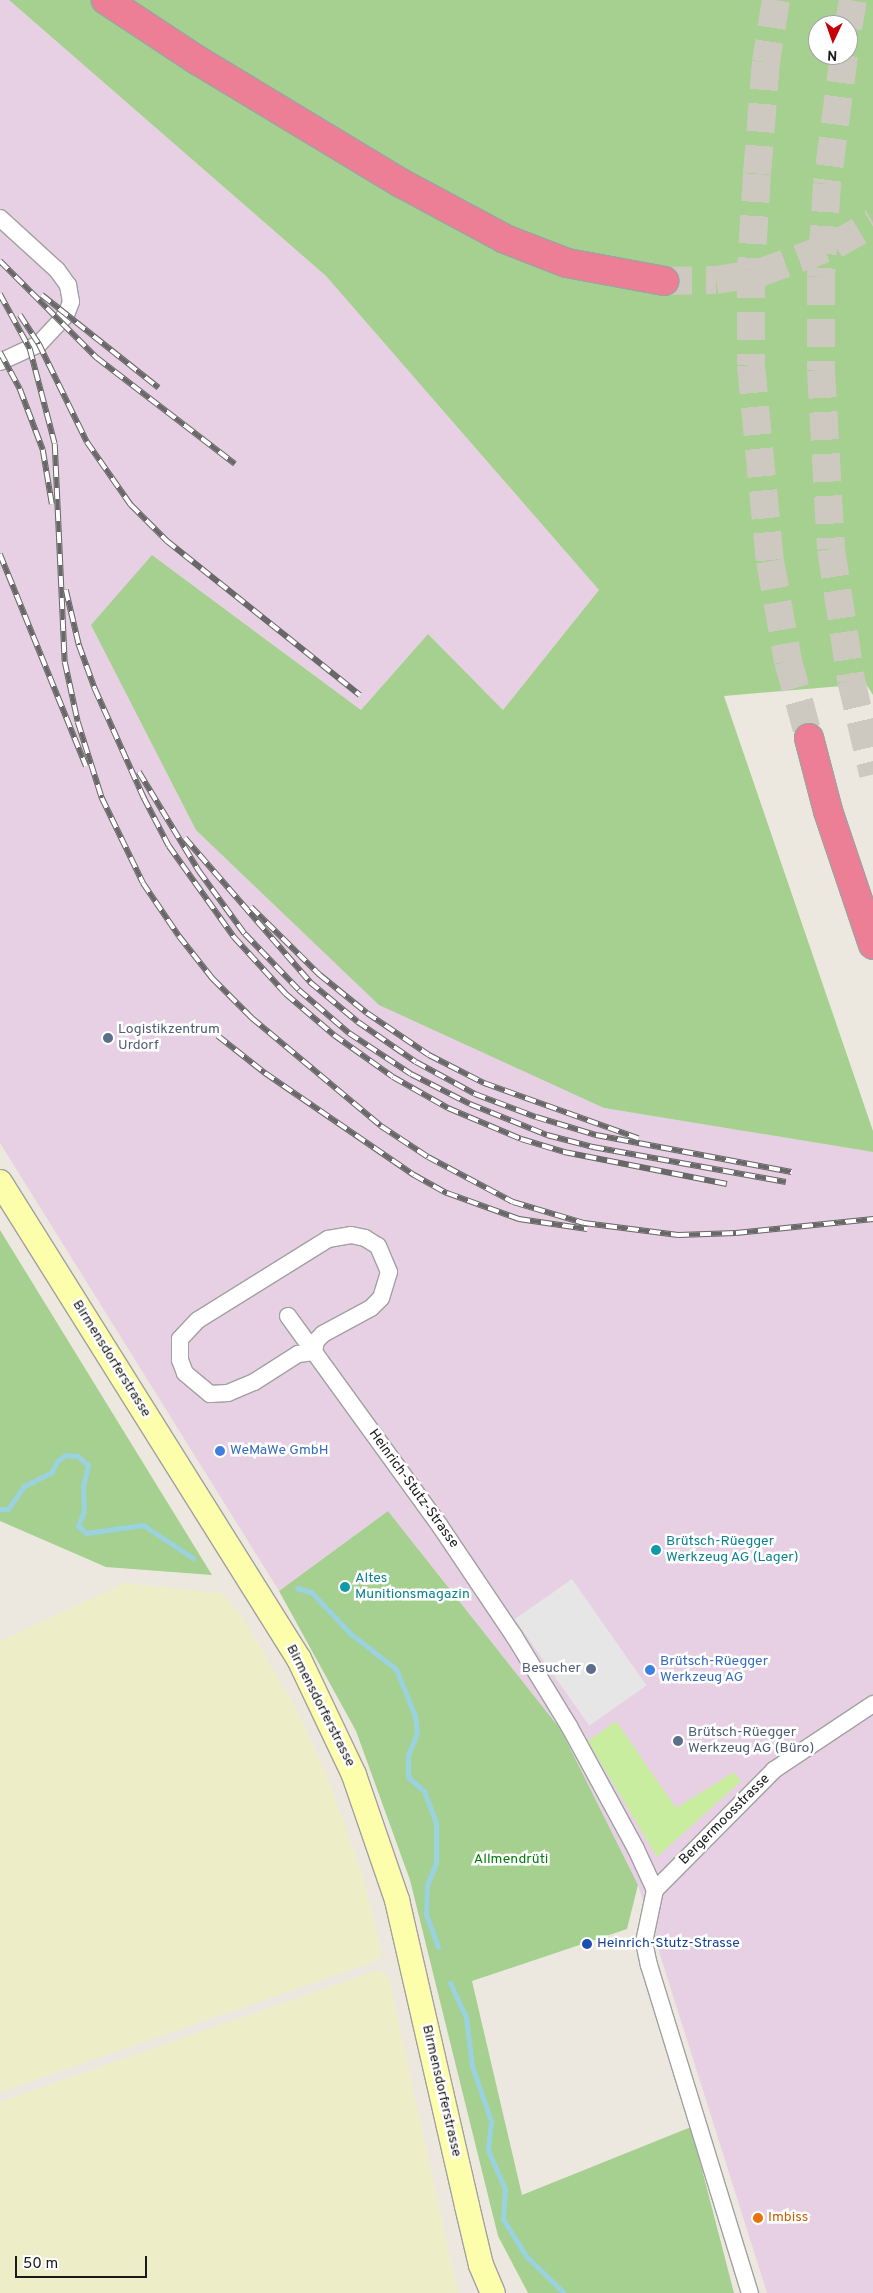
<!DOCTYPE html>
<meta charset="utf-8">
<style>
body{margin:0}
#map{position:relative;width:873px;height:2293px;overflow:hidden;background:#ede8df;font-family:Overpass,sans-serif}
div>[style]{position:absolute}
.industrial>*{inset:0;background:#e7d0e3}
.farmland>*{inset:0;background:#edeec7}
.grass>*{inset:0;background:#c8ed9f}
.forest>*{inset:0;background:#a5d090}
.parking>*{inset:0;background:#e6e6e6;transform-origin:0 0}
.stream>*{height:5px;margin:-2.5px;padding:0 2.5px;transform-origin:2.5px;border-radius:2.5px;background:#9bd2df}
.highway-tunnel>*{height:28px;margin-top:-14px;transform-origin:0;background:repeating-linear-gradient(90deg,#cdc9c1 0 28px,transparent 0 42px)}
.roads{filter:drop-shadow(1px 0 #a1a1a1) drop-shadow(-1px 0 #a1a1a1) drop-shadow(0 1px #a1a1a1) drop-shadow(0 -1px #a1a1a1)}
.street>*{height:16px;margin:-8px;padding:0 8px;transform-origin:8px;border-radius:8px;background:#fff}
.secondary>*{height:24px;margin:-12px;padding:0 12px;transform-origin:12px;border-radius:12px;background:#fcfeac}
.highway>*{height:28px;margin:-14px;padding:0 14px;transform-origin:14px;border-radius:14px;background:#ec7f96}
.rail>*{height:5.5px;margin-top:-2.75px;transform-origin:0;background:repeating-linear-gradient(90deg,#fff 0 11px,#686868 0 22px);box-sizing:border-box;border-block:1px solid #686868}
.dots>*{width:14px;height:14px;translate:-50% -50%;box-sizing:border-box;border:2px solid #fff;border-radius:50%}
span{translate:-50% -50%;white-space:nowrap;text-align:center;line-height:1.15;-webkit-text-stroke:5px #fff;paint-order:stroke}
.service-label{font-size:14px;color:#4e5e75}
.left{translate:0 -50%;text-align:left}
.right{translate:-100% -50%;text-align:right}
.street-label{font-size:14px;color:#1a1a1a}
.shop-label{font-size:14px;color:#366cbe}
.culture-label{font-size:14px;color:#0d838f}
.park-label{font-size:14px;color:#037e0a}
.transit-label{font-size:14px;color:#164399}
.food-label{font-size:14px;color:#c56008}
.north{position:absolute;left:808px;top:15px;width:50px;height:50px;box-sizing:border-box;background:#fff;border:1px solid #a3a3a3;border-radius:50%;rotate:183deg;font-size:14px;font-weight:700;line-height:20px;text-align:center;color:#1a1a1a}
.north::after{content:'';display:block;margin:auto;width:18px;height:22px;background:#c50006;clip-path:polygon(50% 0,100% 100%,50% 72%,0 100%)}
.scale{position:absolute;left:15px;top:2256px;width:132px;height:22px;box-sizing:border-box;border:2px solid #1a1a1a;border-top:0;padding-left:6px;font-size:15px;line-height:18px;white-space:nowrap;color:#1a1a1a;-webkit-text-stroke:4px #fff;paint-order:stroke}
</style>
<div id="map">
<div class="industrial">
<i style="clip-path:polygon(0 0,9px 0,326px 276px,599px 590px,503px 710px,428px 634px,361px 710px,152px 555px,604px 1108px,873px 1152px,873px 2293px,767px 2293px,638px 1885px,561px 1730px,388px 1511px,279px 1591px,0 1143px)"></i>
</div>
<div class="farmland">
<i style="clip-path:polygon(125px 1583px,221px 1593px,242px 1616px,298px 1712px,328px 1779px,361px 1870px,382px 1955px,373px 1962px,0 2092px,0 1641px)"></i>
<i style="clip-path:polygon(375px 1971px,384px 1972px,389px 1979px,458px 2293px,0 2293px,0 2102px)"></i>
</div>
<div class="grass">
<i style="clip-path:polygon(616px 1721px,676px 1808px,734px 1772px,741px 1781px,657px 1857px,588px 1741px)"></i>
</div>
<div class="forest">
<i style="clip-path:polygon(evenodd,9px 0,873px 0,873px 695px,866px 684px,724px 696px,873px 1131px,873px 1152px,604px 1108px,379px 1005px,196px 830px,91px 625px,152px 555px,361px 710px,428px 634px,503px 710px,599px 590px,326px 276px,9px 0,818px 25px,848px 25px,848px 55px,818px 55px,818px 25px)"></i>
<i style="clip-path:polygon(0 1230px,212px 1575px,106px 1567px,0 1521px)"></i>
<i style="clip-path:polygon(388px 1511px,561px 1730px,638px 1885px,627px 1929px,472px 1981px,522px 2195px,691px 2127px,734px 2293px,528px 2293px,498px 2236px,410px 1880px,356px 1731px,279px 1591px)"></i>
</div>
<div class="parking">
<i style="left:572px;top:1579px;width:130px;height:70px;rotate:55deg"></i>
</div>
<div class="stream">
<i style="left:0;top:1509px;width:8px"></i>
<i style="left:8px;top:1509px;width:28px;rotate:-55deg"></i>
<i style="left:24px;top:1486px;width:30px;rotate:-26deg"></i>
<i style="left:51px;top:1473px;width:13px;rotate:-63deg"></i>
<i style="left:57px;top:1461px;width:11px;rotate:-34deg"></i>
<i style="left:66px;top:1455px;width:11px;rotate:5deg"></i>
<i style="left:77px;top:1456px;width:14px;rotate:39deg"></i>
<i style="left:88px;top:1465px;width:22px;rotate:103deg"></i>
<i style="left:83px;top:1486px;width:25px;rotate:88deg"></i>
<i style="left:84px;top:1511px;width:16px;rotate:112deg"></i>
<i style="left:78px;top:1526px;width:11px;rotate:41deg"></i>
<i style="left:86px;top:1533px;width:58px;rotate:-8deg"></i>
<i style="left:143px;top:1525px;width:60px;rotate:33.4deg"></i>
<i style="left:297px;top:1588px;width:15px;rotate:16deg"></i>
<i style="left:311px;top:1592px;width:58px;rotate:46.4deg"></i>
<i style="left:351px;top:1634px;width:57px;rotate:37.9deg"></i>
<i style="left:396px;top:1669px;width:51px;rotate:68deg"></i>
<i style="left:415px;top:1716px;width:17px;rotate:83deg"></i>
<i style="left:417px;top:1733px;width:24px;rotate:112deg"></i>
<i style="left:408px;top:1755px;width:22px;rotate:90deg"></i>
<i style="left:408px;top:1777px;width:21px;rotate:41deg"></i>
<i style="left:424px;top:1791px;width:33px;rotate:69deg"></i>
<i style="left:436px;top:1822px;width:41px;rotate:90deg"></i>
<i style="left:436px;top:1863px;width:24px;rotate:112deg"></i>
<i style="left:427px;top:1885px;width:29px;rotate:92deg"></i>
<i style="left:426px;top:1914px;width:35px;rotate:70deg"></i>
<i style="left:450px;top:1983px;width:38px;rotate:65deg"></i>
<i style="left:466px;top:2017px;width:49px;rotate:83deg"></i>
<i style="left:472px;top:2066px;width:58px;rotate:70.9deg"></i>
<i style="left:491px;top:2121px;width:29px;rotate:96deg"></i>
<i style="left:488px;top:2150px;width:43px;rotate:66.4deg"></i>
<i style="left:505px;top:2189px;width:30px;rotate:94deg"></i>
<i style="left:503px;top:2219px;width:44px;rotate:58.1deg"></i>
<i style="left:526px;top:2256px;width:53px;rotate:44.2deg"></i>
</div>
<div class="highway-tunnel">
<i style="left:776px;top:0;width:63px;rotate:99.2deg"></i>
<i style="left:766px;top:62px;width:112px;rotate:94.6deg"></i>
<i style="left:757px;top:174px;width:96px;rotate:93.6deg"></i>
<i style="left:751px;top:270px;width:95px;rotate:90deg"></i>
<i style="left:751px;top:365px;width:197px;rotate:84.5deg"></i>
<i style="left:770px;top:561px;width:102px;rotate:79.8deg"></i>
<i style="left:788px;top:661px;width:80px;rotate:74.7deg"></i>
<i style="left:848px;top:28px;width:28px;rotate:-80deg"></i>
<i style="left:844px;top:55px;width:130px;rotate:97.5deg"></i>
<i style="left:827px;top:184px;width:93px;rotate:93.7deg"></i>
<i style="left:821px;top:277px;width:93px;rotate:90deg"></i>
<i style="left:821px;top:370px;width:179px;rotate:86.8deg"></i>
<i style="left:831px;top:549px;width:133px;rotate:81.3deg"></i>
<i style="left:851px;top:680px;width:97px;rotate:76.8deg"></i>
<i style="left:664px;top:281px;width:52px;rotate:-1.1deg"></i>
<i style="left:716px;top:280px;width:44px;rotate:-9.2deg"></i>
<i style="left:759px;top:273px;width:81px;rotate:-20.2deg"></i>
<i style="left:835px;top:245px;width:44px;rotate:-30.1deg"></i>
</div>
<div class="roads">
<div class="street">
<i style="left:0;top:218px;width:77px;rotate:42.4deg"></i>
<i style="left:57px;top:270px;width:19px;rotate:54deg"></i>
<i style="left:68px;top:285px;width:17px;rotate:80deg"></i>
<i style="left:71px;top:302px;width:14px;rotate:111deg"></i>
<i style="left:66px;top:315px;width:40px;rotate:133deg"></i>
<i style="left:39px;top:344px;width:43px;rotate:155.2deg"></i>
<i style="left:351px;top:1235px;width:14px;rotate:12deg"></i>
<i style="left:365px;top:1238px;width:15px;rotate:32deg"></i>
<i style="left:378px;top:1246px;width:28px;rotate:67deg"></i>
<i style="left:389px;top:1272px;width:27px;rotate:107deg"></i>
<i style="left:381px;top:1298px;width:14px;rotate:135deg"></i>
<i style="left:371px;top:1308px;width:55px;rotate:151.6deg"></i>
<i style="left:323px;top:1334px;width:10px;rotate:135deg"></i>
<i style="left:316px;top:1341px;width:11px;rotate:100deg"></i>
<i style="left:314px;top:1352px;width:16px;rotate:173deg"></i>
<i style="left:298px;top:1354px;width:52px;rotate:147.5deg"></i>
<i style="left:254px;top:1382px;width:28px;rotate:157deg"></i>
<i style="left:228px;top:1393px;width:18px;rotate:177deg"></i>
<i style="left:210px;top:1394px;width:33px;rotate:-140deg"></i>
<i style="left:185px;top:1373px;width:14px;rotate:-111deg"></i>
<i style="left:180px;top:1360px;width:21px;rotate:-90deg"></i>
<i style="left:180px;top:1339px;width:26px;rotate:-47deg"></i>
<i style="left:198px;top:1320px;width:153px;rotate:-31.9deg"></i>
<i style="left:328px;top:1239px;width:23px;rotate:-10deg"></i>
<i style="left:288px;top:1316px;width:259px;rotate:54.1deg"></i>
<i style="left:440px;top:1526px;width:133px;rotate:56.1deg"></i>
<i style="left:514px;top:1636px;width:105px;rotate:58.6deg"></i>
<i style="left:569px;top:1726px;width:140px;rotate:61.4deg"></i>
<i style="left:636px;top:1849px;width:45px;rotate:65.1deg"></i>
<i style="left:655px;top:1890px;width:53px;rotate:101.9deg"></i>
<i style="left:644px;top:1942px;width:24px;rotate:78deg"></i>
<i style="left:649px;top:1965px;width:343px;rotate:72.9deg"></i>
<i style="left:655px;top:1890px;width:169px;rotate:-45.2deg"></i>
<i style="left:774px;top:1770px;width:119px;rotate:-33.7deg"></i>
</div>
<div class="secondary">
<i style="left:0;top:1182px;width:563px;rotate:57.92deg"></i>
<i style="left:299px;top:1659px;width:128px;rotate:64.6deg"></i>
<i style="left:354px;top:1775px;width:132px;rotate:71deg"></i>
<i style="left:397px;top:1900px;width:314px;rotate:77.1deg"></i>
<i style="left:467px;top:2206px;width:61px;rotate:76.7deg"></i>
<i style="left:481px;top:2265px;width:30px;rotate:67deg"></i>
</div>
<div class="highway">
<i style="left:106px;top:0;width:109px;rotate:33.4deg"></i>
<i style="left:197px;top:60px;width:238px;rotate:31.1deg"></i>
<i style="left:401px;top:183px;width:118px;rotate:28.3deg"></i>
<i style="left:505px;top:239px;width:66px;rotate:21.2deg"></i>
<i style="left:567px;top:263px;width:99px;rotate:10.5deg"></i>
<i style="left:809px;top:738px;width:75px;rotate:75.4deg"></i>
<i style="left:828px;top:811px;width:141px;rotate:71.4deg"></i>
</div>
</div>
<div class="rail">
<i style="left:0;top:261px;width:137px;rotate:45deg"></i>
<i style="left:97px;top:358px;width:174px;rotate:37.5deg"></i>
<i style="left:0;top:294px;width:63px;rotate:61.4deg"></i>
<i style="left:30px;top:349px;width:98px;rotate:75.3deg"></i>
<i style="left:55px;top:444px;width:218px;rotate:87.4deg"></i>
<i style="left:65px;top:662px;width:61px;rotate:77.8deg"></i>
<i style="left:78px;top:722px;width:80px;rotate:72.5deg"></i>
<i style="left:102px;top:798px;width:94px;rotate:64.2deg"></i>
<i style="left:143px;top:883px;width:64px;rotate:55.8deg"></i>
<i style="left:179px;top:936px;width:55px;rotate:51.7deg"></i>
<i style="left:213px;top:979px;width:55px;rotate:45deg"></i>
<i style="left:252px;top:1018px;width:168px;rotate:39.9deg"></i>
<i style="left:381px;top:1126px;width:56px;rotate:33.4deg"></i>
<i style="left:428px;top:1157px;width:96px;rotate:27.9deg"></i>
<i style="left:513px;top:1202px;width:74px;rotate:16.5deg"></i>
<i style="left:584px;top:1223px;width:95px;rotate:7.3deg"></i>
<i style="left:678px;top:1235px;width:58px;rotate:-2deg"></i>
<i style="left:736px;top:1233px;width:138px;rotate:-5.8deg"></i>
<i style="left:42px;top:295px;width:149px;rotate:38.5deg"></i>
<i style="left:20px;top:315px;width:35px;rotate:57deg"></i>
<i style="left:39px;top:344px;width:109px;rotate:63.9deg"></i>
<i style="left:87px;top:442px;width:77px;rotate:55.1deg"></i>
<i style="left:131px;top:505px;width:51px;rotate:45deg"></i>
<i style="left:167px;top:541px;width:247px;rotate:38.6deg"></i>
<i style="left:0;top:352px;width:42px;rotate:61.6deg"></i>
<i style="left:20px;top:389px;width:65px;rotate:69.3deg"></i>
<i style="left:43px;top:450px;width:55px;rotate:80.5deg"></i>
<i style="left:0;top:554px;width:229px;rotate:67.9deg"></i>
<i style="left:66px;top:590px;width:57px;rotate:76.7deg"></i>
<i style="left:79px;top:645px;width:47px;rotate:70deg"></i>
<i style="left:95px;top:689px;width:120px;rotate:65.8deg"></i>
<i style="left:144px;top:798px;width:54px;rotate:62.5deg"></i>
<i style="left:169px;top:846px;width:112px;rotate:54.5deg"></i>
<i style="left:234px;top:937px;width:77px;rotate:47.6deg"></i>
<i style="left:286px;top:994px;width:63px;rotate:40.5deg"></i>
<i style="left:334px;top:1035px;width:72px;rotate:35.4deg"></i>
<i style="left:393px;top:1077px;width:63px;rotate:29.4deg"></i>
<i style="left:448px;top:1108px;width:79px;rotate:23deg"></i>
<i style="left:521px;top:1139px;width:45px;rotate:16.8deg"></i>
<i style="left:564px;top:1152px;width:166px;rotate:11.1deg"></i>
<i style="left:139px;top:772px;width:116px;rotate:58.8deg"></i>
<i style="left:199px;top:871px;width:78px;rotate:53.9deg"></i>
<i style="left:245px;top:934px;width:78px;rotate:46deg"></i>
<i style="left:299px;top:990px;width:66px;rotate:40.7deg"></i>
<i style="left:349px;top:1033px;width:74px;rotate:33.5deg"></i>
<i style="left:411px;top:1074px;width:66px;rotate:27deg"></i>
<i style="left:470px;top:1104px;width:83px;rotate:21.9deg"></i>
<i style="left:547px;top:1135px;width:48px;rotate:14.6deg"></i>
<i style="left:593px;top:1147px;width:196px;rotate:10.3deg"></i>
<i style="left:185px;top:838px;width:191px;rotate:49deg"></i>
<i style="left:310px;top:982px;width:62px;rotate:39.8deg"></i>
<i style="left:358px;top:1022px;width:70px;rotate:34.6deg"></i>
<i style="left:416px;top:1062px;width:67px;rotate:28.5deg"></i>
<i style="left:475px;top:1094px;width:65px;rotate:20.7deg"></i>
<i style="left:536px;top:1117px;width:63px;rotate:16.7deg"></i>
<i style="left:596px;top:1135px;width:199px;rotate:10.7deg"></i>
<i style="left:251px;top:907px;width:97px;rotate:44.6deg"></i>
<i style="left:320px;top:975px;width:60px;rotate:39deg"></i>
<i style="left:367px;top:1013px;width:75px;rotate:34.1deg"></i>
<i style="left:429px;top:1055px;width:62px;rotate:27deg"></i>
<i style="left:484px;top:1083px;width:164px;rotate:19.7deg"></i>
<i style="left:218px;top:1036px;width:60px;rotate:38.2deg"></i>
<i style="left:265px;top:1073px;width:181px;rotate:34.4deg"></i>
<i style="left:414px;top:1175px;width:38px;rotate:29deg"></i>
<i style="left:447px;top:1193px;width:77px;rotate:19.9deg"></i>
<i style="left:519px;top:1219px;width:69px;rotate:8.4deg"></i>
</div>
<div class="dots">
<i style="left:108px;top:1038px;background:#5c6f8a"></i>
<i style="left:220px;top:1451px;background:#3f7fe0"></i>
<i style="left:656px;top:1550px;background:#0f9aa8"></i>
<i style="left:345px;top:1587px;background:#0f9aa8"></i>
<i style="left:591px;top:1669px;background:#5c6f8a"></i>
<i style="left:650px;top:1670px;background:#3f7fe0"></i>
<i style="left:678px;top:1741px;background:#5c6f8a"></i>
<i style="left:587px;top:1944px;background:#1a4fb4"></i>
<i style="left:758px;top:2218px;background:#e8710a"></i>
</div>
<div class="service-label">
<span class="left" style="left:118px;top:1038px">Logistikzentrum<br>Urdorf</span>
<span class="right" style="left:581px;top:1669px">Besucher</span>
<span class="left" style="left:688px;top:1741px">Brütsch-Rüegger<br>Werkzeug AG (Büro)</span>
</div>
<div class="street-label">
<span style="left:111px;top:1359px;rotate:58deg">Birmensdorferstrasse</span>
<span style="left:413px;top:1489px;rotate:54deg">Heinrich-Stutz-Strasse</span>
<span style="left:320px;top:1706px;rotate:63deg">Birmensdorferstrasse</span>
<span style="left:725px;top:1820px;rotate:-45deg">Bergermoosstrasse</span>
<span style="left:441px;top:2091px;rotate:77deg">Birmensdorferstrasse</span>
</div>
<div class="shop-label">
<span class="left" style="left:230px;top:1451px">WeMaWe GmbH</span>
<span class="left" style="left:660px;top:1670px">Brütsch-Rüegger<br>Werkzeug AG</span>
</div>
<div class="culture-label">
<span class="left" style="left:666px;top:1550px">Brütsch-Rüegger<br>Werkzeug AG (Lager)</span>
<span class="left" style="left:355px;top:1587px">Altes<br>Munitionsmagazin</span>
</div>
<div class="park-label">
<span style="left:511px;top:1860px">Allmendrüti</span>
</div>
<div class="transit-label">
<span class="left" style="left:597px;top:1944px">Heinrich-Stutz-Strasse</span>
</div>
<div class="food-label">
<span class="left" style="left:768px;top:2218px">Imbiss</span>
</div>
<div class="north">N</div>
<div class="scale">50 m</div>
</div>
